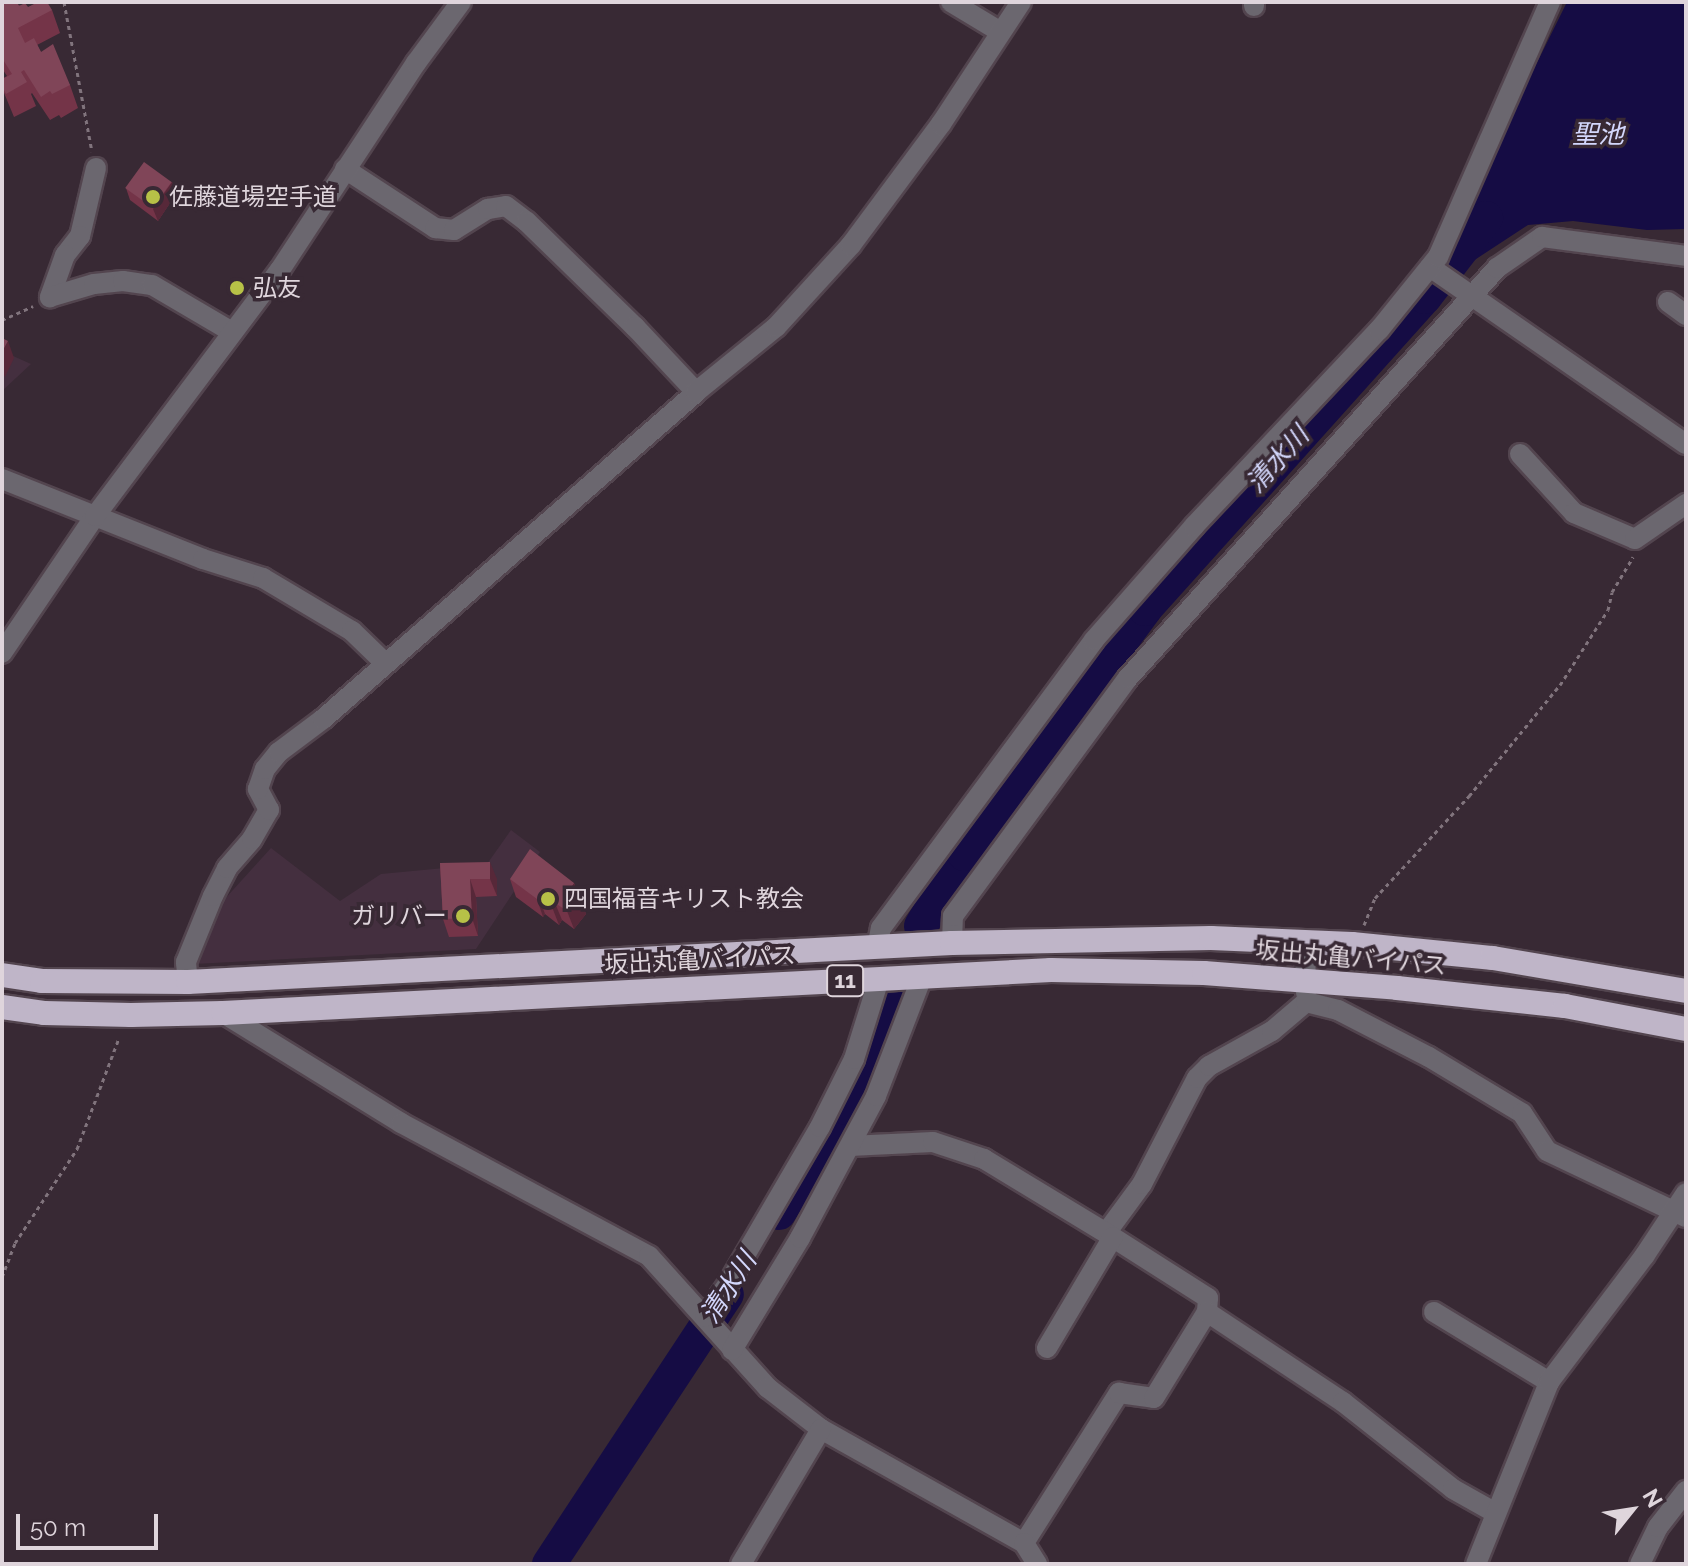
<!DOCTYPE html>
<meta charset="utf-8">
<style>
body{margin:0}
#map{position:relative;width:1688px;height:1566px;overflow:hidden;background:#382934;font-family:Raleway,"Noto Sans JP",sans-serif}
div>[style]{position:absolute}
.built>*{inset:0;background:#442f3f}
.water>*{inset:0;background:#150c44}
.river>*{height:34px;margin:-17px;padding:0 17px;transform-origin:17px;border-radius:17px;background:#150c44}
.path>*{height:3px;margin-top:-1.5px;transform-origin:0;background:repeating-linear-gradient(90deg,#81747d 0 4px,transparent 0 8px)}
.roads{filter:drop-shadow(2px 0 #53454f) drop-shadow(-2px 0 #53454f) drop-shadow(0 2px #53454f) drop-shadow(0 -2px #53454f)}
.minor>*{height:20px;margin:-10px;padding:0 10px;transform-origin:10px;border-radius:10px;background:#6b676f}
.highway>*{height:24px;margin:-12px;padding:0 12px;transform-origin:12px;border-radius:12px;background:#bfb5c8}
.wall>*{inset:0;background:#743448}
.shaded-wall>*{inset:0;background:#572839}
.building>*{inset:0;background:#804558;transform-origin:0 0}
.dots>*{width:22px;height:22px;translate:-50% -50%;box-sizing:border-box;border:4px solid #382934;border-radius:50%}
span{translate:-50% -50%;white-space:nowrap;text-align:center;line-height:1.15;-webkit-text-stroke:7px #382934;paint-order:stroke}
.shield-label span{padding:2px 6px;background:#382934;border:2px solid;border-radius:6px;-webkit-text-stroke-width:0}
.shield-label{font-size:22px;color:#dfd5dc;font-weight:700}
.poi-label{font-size:24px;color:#dfd5dc}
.left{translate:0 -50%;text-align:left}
.right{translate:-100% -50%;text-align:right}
.street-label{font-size:24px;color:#dfd5dc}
.water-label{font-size:26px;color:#d3d7fc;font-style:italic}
.frame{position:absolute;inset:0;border:4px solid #dfd5dc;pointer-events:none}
.north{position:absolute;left:1592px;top:1470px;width:80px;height:80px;-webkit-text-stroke:6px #382934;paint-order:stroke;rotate:60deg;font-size:22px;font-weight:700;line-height:32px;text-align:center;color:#dfd5dc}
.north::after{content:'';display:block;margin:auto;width:28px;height:36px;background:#dfd5dc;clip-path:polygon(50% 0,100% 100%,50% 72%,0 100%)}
.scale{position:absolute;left:16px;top:1514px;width:142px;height:36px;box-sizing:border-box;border:4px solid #dfd5dc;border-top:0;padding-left:10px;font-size:24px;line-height:28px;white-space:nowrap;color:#dfd5dc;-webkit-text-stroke:6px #382934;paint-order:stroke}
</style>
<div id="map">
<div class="built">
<i style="clip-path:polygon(2px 351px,31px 364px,2px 391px)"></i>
<i style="clip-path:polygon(511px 830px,540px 852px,476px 949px,194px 964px,194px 955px,223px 901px,271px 848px,340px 901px,381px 874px,487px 864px)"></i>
</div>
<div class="water">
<i style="clip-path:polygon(1567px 2px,1686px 2px,1686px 229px,1647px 230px,1573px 221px,1528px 225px,1473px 261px,1447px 245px)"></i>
</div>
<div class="river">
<i style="left:921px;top:926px;width:84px;rotate:-59.2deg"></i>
<i style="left:964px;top:854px;width:305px;rotate:-53.5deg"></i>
<i style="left:1145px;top:609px;width:419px;rotate:-48.1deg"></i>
<i style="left:1425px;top:297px;width:100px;rotate:-52.3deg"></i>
<i style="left:779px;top:1213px;width:125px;rotate:-57.5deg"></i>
<i style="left:846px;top:1108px;width:115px;rotate:-67.5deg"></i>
<i style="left:549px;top:1564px;width:323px;rotate:-56.6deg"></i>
</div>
<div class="path">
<i style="left:64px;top:2px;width:152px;rotate:79.4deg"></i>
<i style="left:2px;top:320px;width:34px;rotate:-24deg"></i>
<i style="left:1364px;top:925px;width:29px;rotate:-68deg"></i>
<i style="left:1375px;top:898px;width:139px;rotate:-47.3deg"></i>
<i style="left:1469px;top:796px;width:144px;rotate:-50.7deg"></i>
<i style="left:1560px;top:685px;width:89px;rotate:-57.4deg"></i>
<i style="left:1608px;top:610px;width:18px;rotate:-77deg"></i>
<i style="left:1612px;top:592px;width:41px;rotate:-59deg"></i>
<i style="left:2px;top:1277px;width:36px;rotate:-69deg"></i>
<i style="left:15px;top:1243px;width:113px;rotate:-56.6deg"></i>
<i style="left:77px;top:1149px;width:119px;rotate:-69.3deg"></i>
</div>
<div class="roads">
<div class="minor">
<i style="left:951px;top:2px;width:56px;rotate:31.1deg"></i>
<i style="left:1254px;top:2px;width:4px;rotate:90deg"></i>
<i style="left:96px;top:168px;width:70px;rotate:103.2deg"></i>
<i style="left:80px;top:236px;width:24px;rotate:128deg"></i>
<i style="left:65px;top:255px;width:45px;rotate:109.7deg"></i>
<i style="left:50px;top:297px;width:46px;rotate:-16.5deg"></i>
<i style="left:94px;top:284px;width:29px;rotate:-6deg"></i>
<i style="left:123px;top:281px;width:29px;rotate:8deg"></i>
<i style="left:152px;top:285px;width:93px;rotate:30.4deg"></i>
<i style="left:345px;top:169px;width:108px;rotate:33.2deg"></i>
<i style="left:435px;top:228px;width:19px;rotate:6deg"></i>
<i style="left:454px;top:230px;width:40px;rotate:-32deg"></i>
<i style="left:488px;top:209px;width:18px;rotate:-9deg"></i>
<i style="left:506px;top:206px;width:26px;rotate:37deg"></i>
<i style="left:527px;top:222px;width:151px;rotate:44.2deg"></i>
<i style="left:635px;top:327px;width:89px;rotate:46.8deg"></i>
<i style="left:1430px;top:267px;width:311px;rotate:34.7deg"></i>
<i style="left:1668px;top:302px;width:22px;rotate:36deg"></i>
<i style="left:1520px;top:454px;width:80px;rotate:47.5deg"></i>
<i style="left:1574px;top:513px;width:66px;rotate:23.1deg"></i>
<i style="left:1635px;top:539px;width:62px;rotate:-34.5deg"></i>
<i style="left:2px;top:479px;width:216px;rotate:21.7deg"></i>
<i style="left:203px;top:559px;width:63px;rotate:17.6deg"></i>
<i style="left:263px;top:578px;width:104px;rotate:30.8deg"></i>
<i style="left:352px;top:631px;width:46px;rotate:44.1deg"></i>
<i style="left:2px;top:653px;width:166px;rotate:-55.8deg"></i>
<i style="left:95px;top:516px;width:308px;rotate:-53.1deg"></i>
<i style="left:280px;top:270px;width:248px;rotate:-56.7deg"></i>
<i style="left:416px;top:63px;width:76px;rotate:-53.6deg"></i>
<i style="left:1305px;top:941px;width:52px;rotate:88.9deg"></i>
<i style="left:952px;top:943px;width:27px;rotate:-88deg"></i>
<i style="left:953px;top:916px;width:295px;rotate:-53.7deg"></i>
<i style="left:1128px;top:678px;width:552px;rotate:-48.01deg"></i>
<i style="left:1497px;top:268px;width:55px;rotate:-34.6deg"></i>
<i style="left:1542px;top:237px;width:145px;rotate:7.5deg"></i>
<i style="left:877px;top:948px;width:20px;rotate:-79deg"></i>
<i style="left:881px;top:928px;width:358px;rotate:-53.5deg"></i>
<i style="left:1094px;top:640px;width:152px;rotate:-48.7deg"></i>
<i style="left:1194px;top:526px;width:270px;rotate:-46.7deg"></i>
<i style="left:1379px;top:330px;width:94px;rotate:-51.1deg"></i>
<i style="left:1438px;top:257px;width:279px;rotate:-66.3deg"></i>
<i style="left:188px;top:982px;width:20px;rotate:-96deg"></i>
<i style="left:186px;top:962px;width:71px;rotate:-67.8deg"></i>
<i style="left:213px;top:896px;width:31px;rotate:-63deg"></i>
<i style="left:227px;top:868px;width:38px;rotate:-49deg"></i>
<i style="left:252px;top:839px;width:34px;rotate:-60deg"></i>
<i style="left:269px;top:810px;width:24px;rotate:-118deg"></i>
<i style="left:258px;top:789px;width:21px;rotate:-71deg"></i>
<i style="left:265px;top:769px;width:22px;rotate:-51deg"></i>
<i style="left:279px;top:752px;width:55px;rotate:-36.9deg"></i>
<i style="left:323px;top:719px;width:496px;rotate:-41.2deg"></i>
<i style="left:696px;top:392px;width:103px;rotate:-39.1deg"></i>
<i style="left:776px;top:327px;width:111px;rotate:-47.6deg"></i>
<i style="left:851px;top:245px;width:151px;rotate:-53.4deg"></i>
<i style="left:941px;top:124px;width:146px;rotate:-56.7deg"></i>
<i style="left:223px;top:1013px;width:209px;rotate:31.7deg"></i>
<i style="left:401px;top:1123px;width:281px;rotate:28.2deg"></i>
<i style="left:649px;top:1256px;width:178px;rotate:48deg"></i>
<i style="left:768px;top:1388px;width:67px;rotate:37.7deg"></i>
<i style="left:821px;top:1429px;width:233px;rotate:29.3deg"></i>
<i style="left:1024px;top:1543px;width:178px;rotate:-57.7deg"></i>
<i style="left:1119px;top:1393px;width:35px;rotate:8deg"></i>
<i style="left:1154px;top:1398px;width:101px;rotate:-58.4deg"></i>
<i style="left:1207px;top:1312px;width:14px;rotate:-86deg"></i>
<i style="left:1208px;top:1298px;width:121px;rotate:-147.5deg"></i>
<i style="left:1106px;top:1233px;width:61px;rotate:-53.7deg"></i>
<i style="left:1142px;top:1184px;width:119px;rotate:-62.6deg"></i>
<i style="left:1197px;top:1078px;width:17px;rotate:-45deg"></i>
<i style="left:1209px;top:1066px;width:72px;rotate:-29.1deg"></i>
<i style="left:1272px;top:1031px;width:45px;rotate:-40.5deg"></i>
<i style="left:1306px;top:1002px;width:33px;rotate:14deg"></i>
<i style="left:1338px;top:1010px;width:102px;rotate:27.3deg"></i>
<i style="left:1429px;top:1057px;width:109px;rotate:31.1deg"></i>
<i style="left:1522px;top:1113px;width:45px;rotate:56.7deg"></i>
<i style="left:1547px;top:1151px;width:154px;rotate:25.4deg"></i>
<i style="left:850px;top:1146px;width:83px;rotate:-2.8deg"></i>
<i style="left:933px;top:1142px;width:54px;rotate:18.4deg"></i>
<i style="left:984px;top:1159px;width:143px;rotate:31.2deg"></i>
<i style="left:1207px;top:1312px;width:163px;rotate:33.5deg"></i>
<i style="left:1343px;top:1402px;width:140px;rotate:38.3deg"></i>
<i style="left:1453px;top:1489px;width:49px;rotate:29.2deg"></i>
<i style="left:1434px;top:1312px;width:135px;rotate:31.3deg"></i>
<i style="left:705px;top:1317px;width:44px;rotate:-55.2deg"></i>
<i style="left:730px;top:1281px;width:178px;rotate:-59.7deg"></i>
<i style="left:820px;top:1127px;width:76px;rotate:-63.4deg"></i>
<i style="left:854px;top:1059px;width:84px;rotate:-72.6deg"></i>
<i style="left:1047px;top:1348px;width:129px;rotate:-59.3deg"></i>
<i style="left:732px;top:1350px;width:131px;rotate:-58.7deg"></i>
<i style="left:800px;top:1238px;width:161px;rotate:-61.8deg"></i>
<i style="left:876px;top:1096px;width:128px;rotate:-68.9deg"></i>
<i style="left:1024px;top:1543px;width:25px;rotate:58deg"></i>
<i style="left:741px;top:1564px;width:157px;rotate:-59.3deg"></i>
<i style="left:1476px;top:1564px;width:196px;rotate:-68.1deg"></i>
<i style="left:1549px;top:1382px;width:159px;rotate:-52.9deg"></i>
<i style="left:1645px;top:1255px;width:74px;rotate:-56.5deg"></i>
<i style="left:1640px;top:1564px;width:41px;rotate:-64.1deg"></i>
<i style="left:1658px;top:1527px;width:46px;rotate:-52.1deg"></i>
</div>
<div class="highway">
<i style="left:2px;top:975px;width:40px;rotate:8.5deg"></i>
<i style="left:42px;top:981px;width:146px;rotate:0.4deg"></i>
<i style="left:188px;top:982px;width:765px;rotate:-2.92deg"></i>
<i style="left:952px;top:943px;width:259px;rotate:-1.1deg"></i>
<i style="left:1211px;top:938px;width:141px;rotate:2.4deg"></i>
<i style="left:1352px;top:944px;width:142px;rotate:5.7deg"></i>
<i style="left:1493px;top:958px;width:196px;rotate:9.7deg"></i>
<i style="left:2px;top:1007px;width:42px;rotate:8.1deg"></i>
<i style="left:44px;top:1013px;width:87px;rotate:1.3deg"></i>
<i style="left:131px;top:1015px;width:92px;rotate:-1.2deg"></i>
<i style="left:223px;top:1013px;width:829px;rotate:-2.97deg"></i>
<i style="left:1051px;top:970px;width:153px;rotate:1.1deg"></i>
<i style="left:1204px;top:973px;width:194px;rotate:4.4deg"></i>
<i style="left:1397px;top:988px;width:169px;rotate:6.1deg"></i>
<i style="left:1565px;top:1006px;width:123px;rotate:10.8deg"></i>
</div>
</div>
<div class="wall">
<i style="clip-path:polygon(2px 2px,28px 7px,52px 10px,60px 33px,37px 45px,41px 52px,70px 85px,78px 108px,61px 118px,59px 115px,50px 120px,32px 93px,31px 94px,36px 106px,14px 117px,2px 88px,2px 79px,7px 76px,3px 70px,2px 70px)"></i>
<i style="clip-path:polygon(172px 182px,176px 194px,158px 221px,130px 200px,126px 188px)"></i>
<i style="clip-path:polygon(440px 863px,497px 879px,497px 896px,476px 897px,478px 936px,449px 937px,443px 919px)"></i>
<i style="clip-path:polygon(510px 879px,574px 883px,586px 914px,574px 929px,562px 920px,559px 925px,545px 914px,543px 917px,516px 897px)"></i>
</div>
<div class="shaded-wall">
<i style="clip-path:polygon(172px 182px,176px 194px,158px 221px,153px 209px)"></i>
<i style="clip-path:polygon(8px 341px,14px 358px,5px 377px,2px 370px,2px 352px)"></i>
<i style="clip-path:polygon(490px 862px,497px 879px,497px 896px,490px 879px)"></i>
<i style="clip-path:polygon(470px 879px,476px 897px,478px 936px,472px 918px)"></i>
<i style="clip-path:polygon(574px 883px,586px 914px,574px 929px,567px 911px,570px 889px)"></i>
<i style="clip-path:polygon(539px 897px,545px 914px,543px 917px,537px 899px)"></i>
<i style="clip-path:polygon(555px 903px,562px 920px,559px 925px,552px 907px)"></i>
</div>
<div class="building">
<i style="clip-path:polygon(2px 2px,17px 2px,19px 6px,25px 3px,28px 7px,38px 2px,47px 2px,52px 10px,18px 28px,25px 43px,34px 38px,41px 52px,53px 44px,70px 85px,52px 94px,50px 91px,41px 97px,24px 70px,21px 72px,27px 82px,6px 94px,2px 86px,2px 79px,12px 74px,2px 58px)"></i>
<i style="left:144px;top:162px;width:34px;height:32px;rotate:36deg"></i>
<i style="clip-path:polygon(2px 338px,8px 341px,2px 352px)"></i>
<i style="clip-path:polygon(530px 849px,574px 883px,570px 889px,580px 897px,567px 911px,555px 903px,552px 907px,539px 897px,537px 899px,510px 879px)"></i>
<i style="clip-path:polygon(490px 862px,490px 879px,470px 879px,472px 918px,443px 919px,440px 863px)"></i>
</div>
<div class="dots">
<i style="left:153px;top:197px;background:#b7c147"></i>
<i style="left:237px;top:288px;background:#b7c147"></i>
<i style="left:548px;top:899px;background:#b7c147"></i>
<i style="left:463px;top:916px;background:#b7c147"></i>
</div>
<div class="shield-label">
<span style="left:845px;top:981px">11</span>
</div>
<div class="poi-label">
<span class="left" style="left:169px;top:197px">佐藤道場空手道</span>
<span class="left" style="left:253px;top:288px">弘友</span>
<span class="left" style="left:564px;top:899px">四国福音キリスト教会</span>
<span class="right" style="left:447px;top:916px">ガリバー</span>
</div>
<div class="street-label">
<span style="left:1351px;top:958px;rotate:5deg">坂出丸亀バイパス</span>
<span style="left:700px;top:960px;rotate:-3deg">坂出丸亀バイパス</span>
</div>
<div class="water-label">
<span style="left:1598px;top:135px">聖池</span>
<span style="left:1278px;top:460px;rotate:-48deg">清水川</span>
<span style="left:729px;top:1288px;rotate:-57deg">清水川</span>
</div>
<div class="frame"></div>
<div class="north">N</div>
<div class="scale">50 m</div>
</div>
